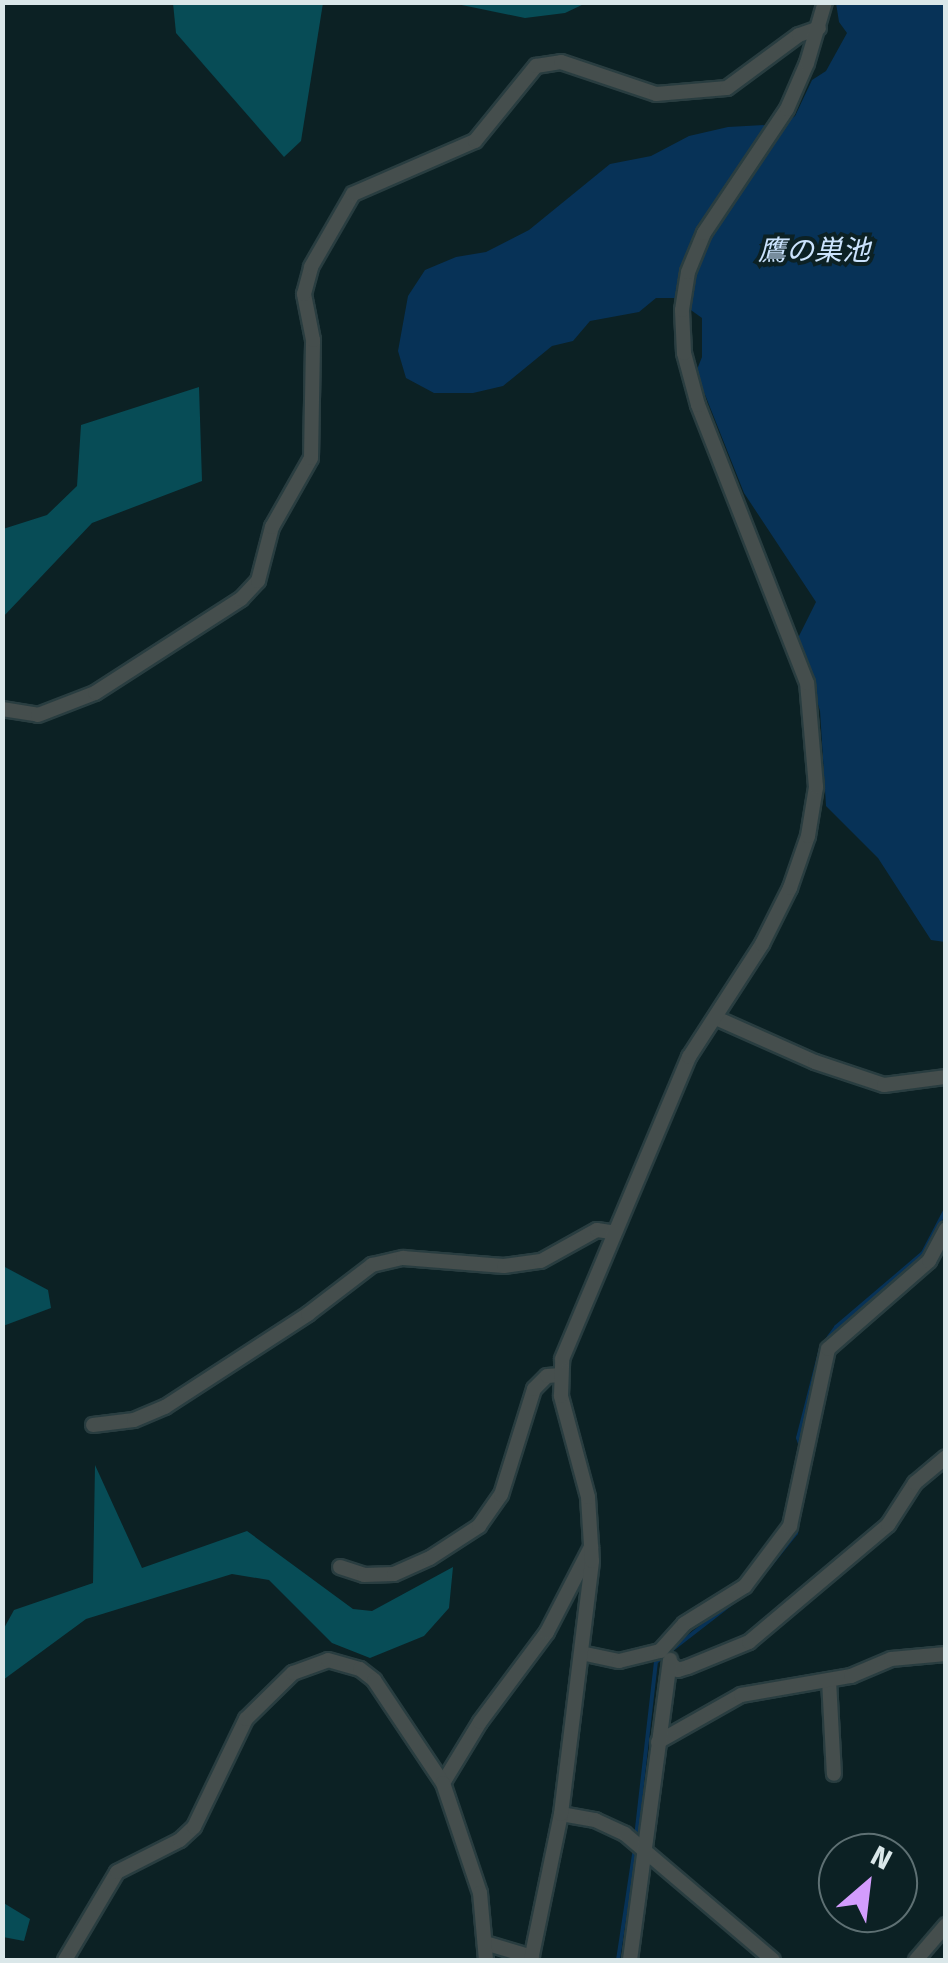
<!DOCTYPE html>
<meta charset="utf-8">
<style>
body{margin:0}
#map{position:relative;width:948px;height:1963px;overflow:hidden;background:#0c2124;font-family:"Fira Sans","Noto Sans JP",sans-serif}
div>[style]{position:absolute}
.forest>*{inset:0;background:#074c56}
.water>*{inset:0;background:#073257}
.stream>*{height:4px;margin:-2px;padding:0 2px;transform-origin:2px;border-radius:2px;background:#073257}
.roads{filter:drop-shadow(2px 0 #293d40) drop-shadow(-2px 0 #293d40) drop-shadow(0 2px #293d40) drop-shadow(0 -2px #293d40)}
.minor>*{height:14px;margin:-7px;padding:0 7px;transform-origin:7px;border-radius:7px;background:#454e4d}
span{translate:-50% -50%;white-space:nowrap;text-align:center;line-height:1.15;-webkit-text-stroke:8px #0c2124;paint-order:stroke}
.water-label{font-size:28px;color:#cbe3fd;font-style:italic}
.frame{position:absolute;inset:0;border:5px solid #dae7e9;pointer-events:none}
.north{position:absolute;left:818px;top:1833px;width:100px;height:100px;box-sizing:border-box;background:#0c2124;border:2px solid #5e7073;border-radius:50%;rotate:28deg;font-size:28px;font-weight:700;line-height:40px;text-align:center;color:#dae7e9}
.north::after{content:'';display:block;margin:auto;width:35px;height:45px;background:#d39cfd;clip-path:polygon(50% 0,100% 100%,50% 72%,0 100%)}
</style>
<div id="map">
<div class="forest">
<i style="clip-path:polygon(173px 3px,323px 3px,301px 141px,284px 157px,176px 33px)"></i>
<i style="clip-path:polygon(452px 3px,586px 3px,565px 13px,525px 18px)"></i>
<i style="clip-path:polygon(199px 387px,202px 481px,92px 523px,3px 617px,3px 529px,47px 515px,77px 486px,81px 425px)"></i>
<i style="clip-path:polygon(3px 1266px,48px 1290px,51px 1308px,3px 1326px)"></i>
<i style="clip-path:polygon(95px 1465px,142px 1568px,247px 1531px,353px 1609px,372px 1611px,453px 1567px,449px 1608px,424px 1636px,370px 1658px,332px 1643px,269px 1580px,232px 1574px,86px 1619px,3px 1680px,3px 1630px,14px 1610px,93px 1583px)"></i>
<i style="clip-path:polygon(2px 1902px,30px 1919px,24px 1941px,3px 1937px)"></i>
</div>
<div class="water">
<i style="clip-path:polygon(836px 3px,945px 3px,945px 942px,931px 940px,878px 858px,826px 806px,820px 711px,798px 638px,816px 602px,744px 493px,696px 372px,702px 357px,702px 318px,674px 298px,656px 298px,639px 312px,590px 321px,573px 341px,552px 346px,503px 386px,473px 393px,434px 393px,406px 378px,398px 351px,408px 296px,425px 270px,456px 257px,486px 252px,529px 230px,610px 164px,651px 156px,689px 136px,728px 127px,784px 124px,795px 116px,812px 80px,826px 71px,847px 33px,839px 22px)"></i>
</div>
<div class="stream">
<i style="left:802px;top:1450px;width:13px;rotate:-108deg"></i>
<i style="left:798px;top:1438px;width:93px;rotate:-75.7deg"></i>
<i style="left:821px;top:1348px;width:26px;rotate:-54deg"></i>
<i style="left:836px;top:1327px;width:114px;rotate:-40.4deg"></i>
<i style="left:923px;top:1253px;width:50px;rotate:-62.4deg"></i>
<i style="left:759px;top:1579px;width:59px;rotate:-51.2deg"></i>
<i style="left:796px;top:1533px;width:66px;rotate:-79.5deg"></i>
<i style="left:636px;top:1837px;width:176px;rotate:-83.5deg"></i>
<i style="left:656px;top:1662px;width:113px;rotate:-37.8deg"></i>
<i style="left:618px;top:1960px;width:114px;rotate:-81.4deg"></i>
</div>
<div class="roads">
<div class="minor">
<i style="left:2px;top:709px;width:36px;rotate:9deg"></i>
<i style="left:38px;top:715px;width:61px;rotate:-21.1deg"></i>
<i style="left:95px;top:693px;width:174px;rotate:-32.8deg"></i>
<i style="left:241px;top:599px;width:25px;rotate:-47deg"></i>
<i style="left:258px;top:581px;width:56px;rotate:-75.5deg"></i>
<i style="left:272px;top:527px;width:79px;rotate:-60.5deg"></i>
<i style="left:311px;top:458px;width:118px;rotate:-89deg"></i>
<i style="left:313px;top:340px;width:47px;rotate:-101.1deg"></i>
<i style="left:304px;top:294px;width:28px;rotate:-75deg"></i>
<i style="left:311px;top:267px;width:84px;rotate:-60.1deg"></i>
<i style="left:353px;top:194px;width:133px;rotate:-23.5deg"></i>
<i style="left:475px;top:141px;width:97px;rotate:-50.9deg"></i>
<i style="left:536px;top:66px;width:25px;rotate:-9deg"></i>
<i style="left:561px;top:62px;width:100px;rotate:18.6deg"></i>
<i style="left:656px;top:94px;width:71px;rotate:-4.8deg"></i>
<i style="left:727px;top:88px;width:89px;rotate:-36.4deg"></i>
<i style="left:799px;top:35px;width:21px;rotate:-19deg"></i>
<i style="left:716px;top:1018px;width:108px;rotate:24deg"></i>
<i style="left:815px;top:1062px;width:73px;rotate:18.4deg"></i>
<i style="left:884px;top:1085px;width:63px;rotate:-7.4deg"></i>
<i style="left:93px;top:1425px;width:41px;rotate:-7deg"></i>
<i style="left:134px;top:1420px;width:34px;rotate:-23deg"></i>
<i style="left:165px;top:1407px;width:171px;rotate:-33deg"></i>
<i style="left:308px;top:1314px;width:81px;rotate:-37.4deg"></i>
<i style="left:372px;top:1265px;width:32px;rotate:-13deg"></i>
<i style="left:403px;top:1258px;width:101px;rotate:4.5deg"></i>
<i style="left:504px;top:1266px;width:37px;rotate:-8deg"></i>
<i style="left:541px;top:1261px;width:64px;rotate:-29deg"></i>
<i style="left:597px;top:1230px;width:15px;rotate:8deg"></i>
<i style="left:340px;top:1567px;width:25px;rotate:18deg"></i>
<i style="left:364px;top:1575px;width:30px;rotate:-2deg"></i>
<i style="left:394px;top:1574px;width:39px;rotate:-24deg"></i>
<i style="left:430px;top:1558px;width:59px;rotate:-33.1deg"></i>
<i style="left:479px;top:1526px;width:38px;rotate:-55deg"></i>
<i style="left:501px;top:1495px;width:111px;rotate:-72.7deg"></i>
<i style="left:534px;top:1389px;width:18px;rotate:-45deg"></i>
<i style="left:547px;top:1376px;width:14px;rotate:-4deg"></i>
<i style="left:581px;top:1653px;width:39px;rotate:12deg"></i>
<i style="left:619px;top:1661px;width:42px;rotate:-13.7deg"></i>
<i style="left:660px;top:1651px;width:36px;rotate:-48deg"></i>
<i style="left:684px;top:1624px;width:72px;rotate:-31.9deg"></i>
<i style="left:745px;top:1586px;width:75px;rotate:-53.1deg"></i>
<i style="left:790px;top:1526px;width:181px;rotate:-77.9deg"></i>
<i style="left:828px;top:1349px;width:134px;rotate:-41.1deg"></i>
<i style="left:929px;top:1261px;width:36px;rotate:-62deg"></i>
<i style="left:671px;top:1664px;width:9px;rotate:41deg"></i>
<i style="left:678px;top:1670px;width:10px;rotate:-17deg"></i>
<i style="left:688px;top:1667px;width:66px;rotate:-22.3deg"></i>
<i style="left:749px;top:1642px;width:182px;rotate:-40.1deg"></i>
<i style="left:888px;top:1525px;width:50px;rotate:-57.3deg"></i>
<i style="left:915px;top:1483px;width:40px;rotate:-40deg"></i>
<i style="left:829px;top:1680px;width:94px;rotate:87deg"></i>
<i style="left:658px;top:1742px;width:95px;rotate:-29.5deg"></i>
<i style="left:741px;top:1695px;width:112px;rotate:-9.8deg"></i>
<i style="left:851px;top:1676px;width:43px;rotate:-23deg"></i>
<i style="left:891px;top:1659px;width:55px;rotate:-5.2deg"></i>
<i style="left:443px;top:1783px;width:71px;rotate:-58.8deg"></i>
<i style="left:480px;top:1722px;width:112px;rotate:-53.3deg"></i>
<i style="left:547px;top:1632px;width:96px;rotate:-62.6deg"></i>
<i style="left:561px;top:1814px;width:35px;rotate:10deg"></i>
<i style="left:595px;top:1820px;width:33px;rotate:25deg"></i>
<i style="left:625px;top:1834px;width:194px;rotate:40.4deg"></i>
<i style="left:485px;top:1943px;width:49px;rotate:16.6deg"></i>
<i style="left:65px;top:1960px;width:102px;rotate:-59.4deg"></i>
<i style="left:117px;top:1872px;width:71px;rotate:-26.9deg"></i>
<i style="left:180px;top:1840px;width:19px;rotate:-43deg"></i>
<i style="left:194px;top:1827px;width:120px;rotate:-64.3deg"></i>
<i style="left:246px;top:1719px;width:66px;rotate:-44.4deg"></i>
<i style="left:293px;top:1673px;width:37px;rotate:-20deg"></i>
<i style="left:328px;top:1660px;width:33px;rotate:16deg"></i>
<i style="left:360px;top:1669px;width:18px;rotate:38deg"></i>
<i style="left:374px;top:1680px;width:124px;rotate:56.2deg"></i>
<i style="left:443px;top:1783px;width:116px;rotate:71.4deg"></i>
<i style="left:480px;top:1893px;width:67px;rotate:84.9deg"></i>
<i style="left:531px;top:1960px;width:149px;rotate:-78.4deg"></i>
<i style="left:561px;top:1814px;width:255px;rotate:-83deg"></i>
<i style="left:592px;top:1561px;width:64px;rotate:-93.6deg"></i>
<i style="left:588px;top:1497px;width:105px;rotate:-105deg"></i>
<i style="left:561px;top:1396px;width:37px;rotate:-88deg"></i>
<i style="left:562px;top:1359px;width:328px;rotate:-67.2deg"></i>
<i style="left:689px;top:1057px;width:135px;rotate:-57.1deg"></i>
<i style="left:762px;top:944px;width:63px;rotate:-63.4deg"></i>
<i style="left:790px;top:888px;width:55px;rotate:-70.9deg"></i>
<i style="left:808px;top:836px;width:50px;rotate:-80.7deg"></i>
<i style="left:816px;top:787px;width:104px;rotate:-94.9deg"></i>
<i style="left:807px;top:683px;width:299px;rotate:-111.4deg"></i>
<i style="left:698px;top:405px;width:54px;rotate:-105.1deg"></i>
<i style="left:684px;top:353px;width:43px;rotate:-92.7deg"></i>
<i style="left:682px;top:310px;width:38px;rotate:-81deg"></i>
<i style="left:688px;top:272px;width:42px;rotate:-67.7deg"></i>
<i style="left:704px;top:233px;width:149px;rotate:-56.2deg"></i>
<i style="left:787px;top:109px;width:50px;rotate:-66.5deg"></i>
<i style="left:807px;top:63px;width:64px;rotate:-73.6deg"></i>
<i style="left:630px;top:1960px;width:303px;rotate:-82.4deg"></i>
<i style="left:916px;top:1960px;width:46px;rotate:-49.4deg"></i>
</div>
</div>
<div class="water-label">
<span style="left:814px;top:251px">鷹の巣池</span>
</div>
<div class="frame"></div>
<div class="north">N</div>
</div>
